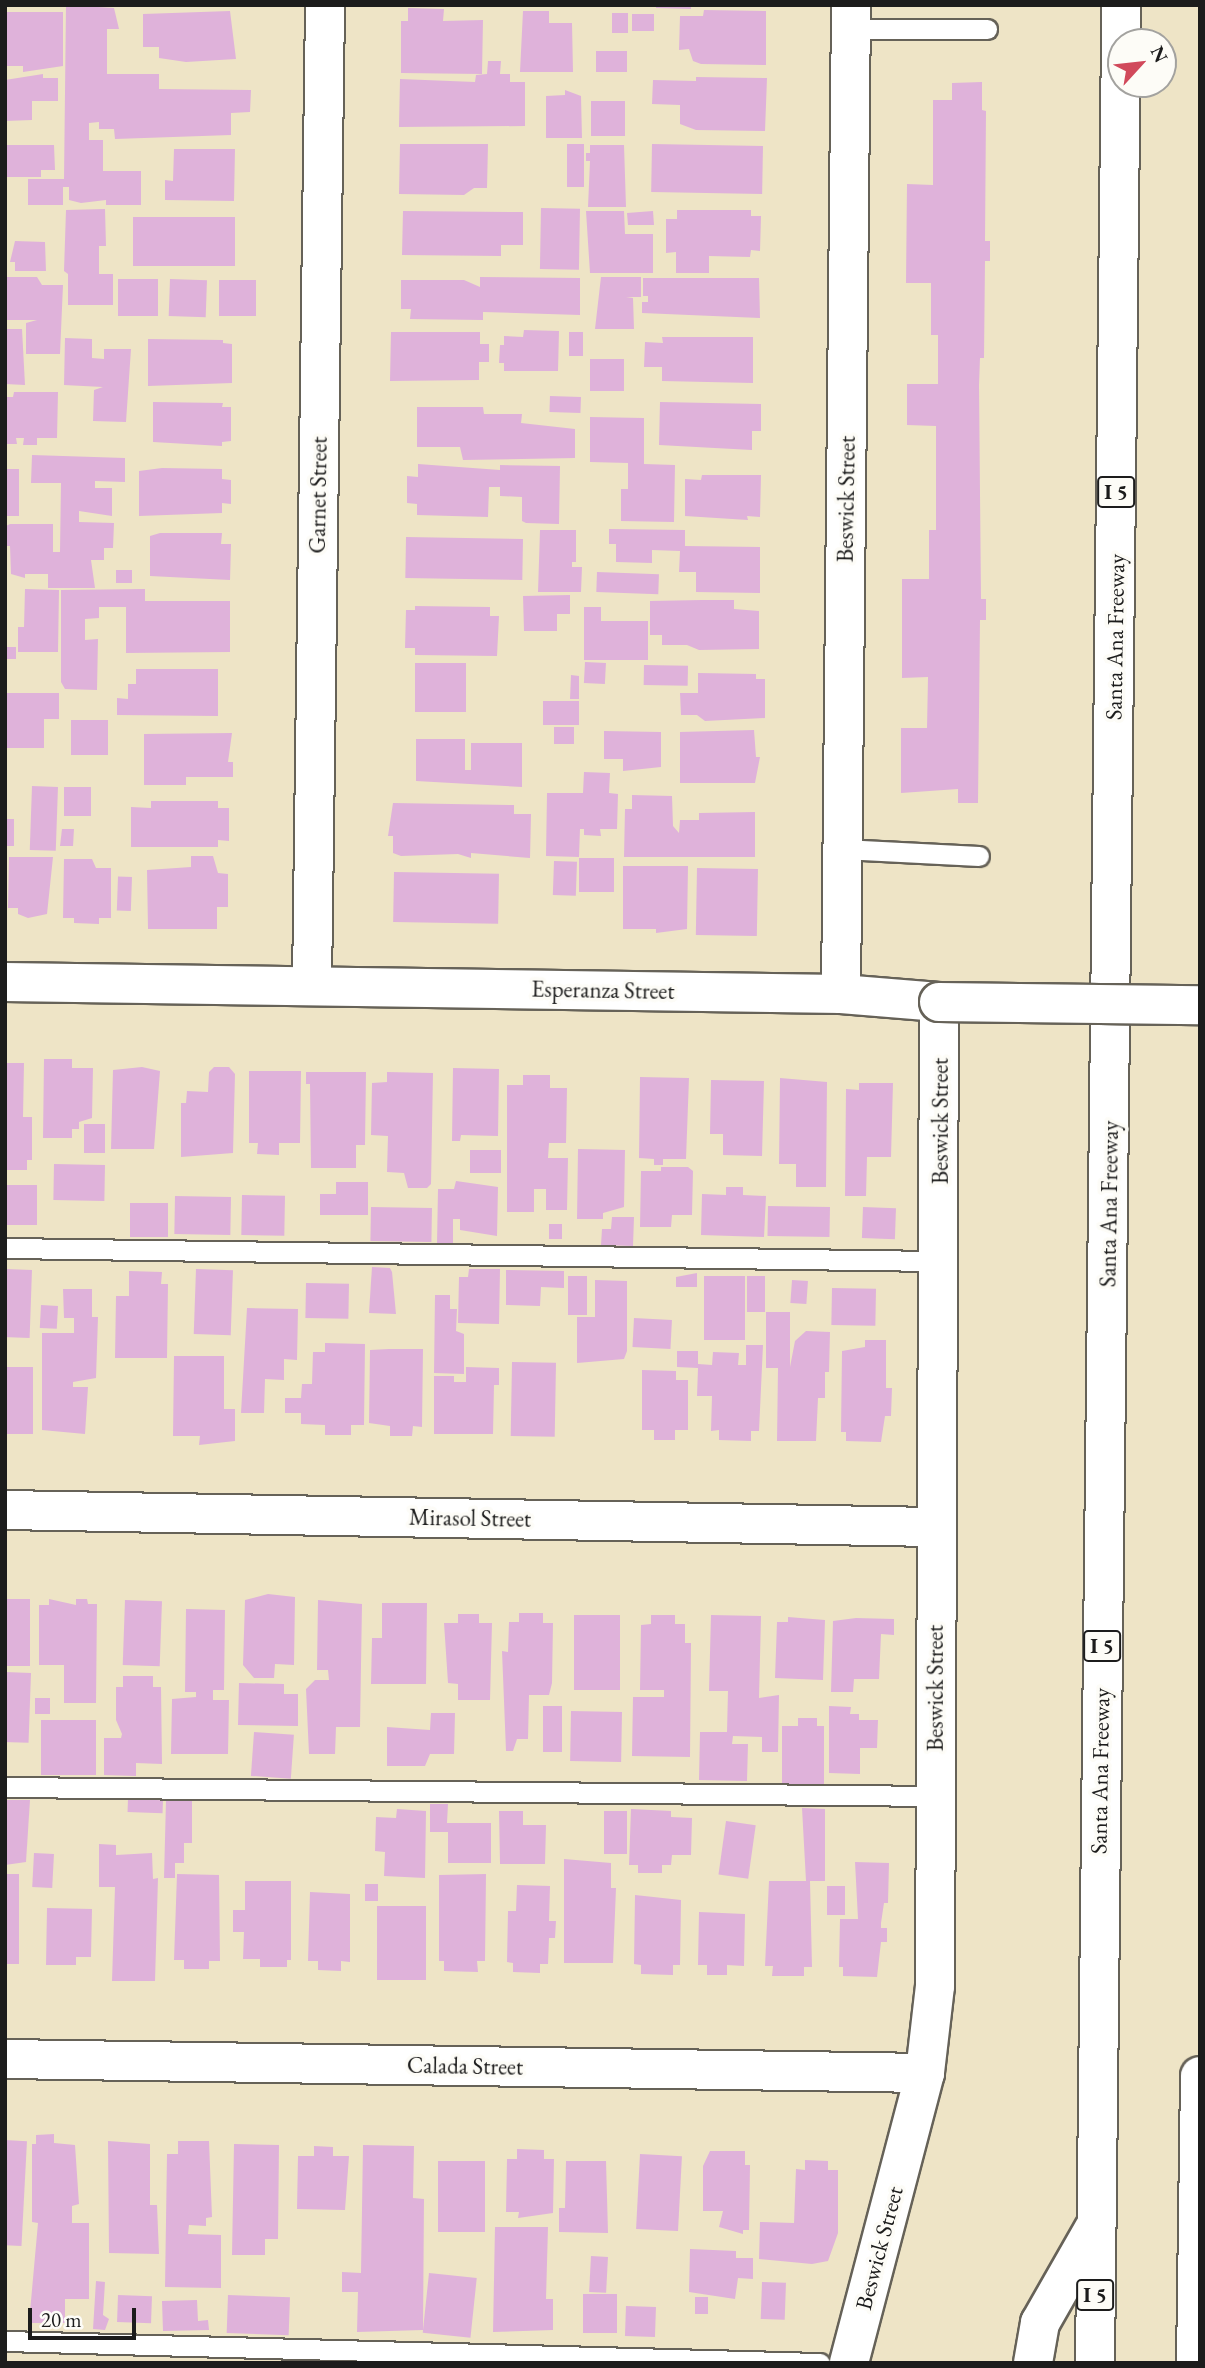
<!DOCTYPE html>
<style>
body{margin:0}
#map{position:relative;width:1205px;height:2368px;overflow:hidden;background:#eee4c6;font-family:"EB Garamond",serif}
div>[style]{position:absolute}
.building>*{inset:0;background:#dfb2da;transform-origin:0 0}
.roads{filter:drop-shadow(2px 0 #666258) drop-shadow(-2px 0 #666258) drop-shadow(0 2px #666258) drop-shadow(0 -2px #666258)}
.service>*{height:19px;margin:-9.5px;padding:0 9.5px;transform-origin:9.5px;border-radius:9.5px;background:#fff}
.minor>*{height:38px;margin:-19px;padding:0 19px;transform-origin:19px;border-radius:19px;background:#fff}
.motorway>*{height:38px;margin:-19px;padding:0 19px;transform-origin:19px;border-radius:19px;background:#fff}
.bridges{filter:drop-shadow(2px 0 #666258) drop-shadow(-2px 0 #666258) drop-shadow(0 2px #666258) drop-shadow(0 -2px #666258)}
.minor-bridge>*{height:38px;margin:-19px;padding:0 19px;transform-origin:19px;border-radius:19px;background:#fff}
span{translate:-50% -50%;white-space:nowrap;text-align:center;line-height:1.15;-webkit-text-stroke:7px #fdfcf7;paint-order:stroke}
.shield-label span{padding:2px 5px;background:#fdfcf7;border:2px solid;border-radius:5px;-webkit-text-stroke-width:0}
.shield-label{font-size:21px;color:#1c1c1c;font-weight:700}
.street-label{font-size:23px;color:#1c1c1c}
.frame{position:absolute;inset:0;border:7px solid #1c1c1c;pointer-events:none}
.north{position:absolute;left:1107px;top:28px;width:70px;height:70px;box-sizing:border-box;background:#fdfcf7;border:2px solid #a3a29f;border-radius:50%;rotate:63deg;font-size:19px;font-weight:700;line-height:28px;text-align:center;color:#1c1c1c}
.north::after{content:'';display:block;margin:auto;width:24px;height:32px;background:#d1495b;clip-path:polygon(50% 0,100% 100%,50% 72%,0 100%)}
.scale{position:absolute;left:28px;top:2308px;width:108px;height:32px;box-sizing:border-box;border:4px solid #1c1c1c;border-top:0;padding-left:9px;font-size:21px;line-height:24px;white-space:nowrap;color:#1c1c1c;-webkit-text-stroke:5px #fdfcf7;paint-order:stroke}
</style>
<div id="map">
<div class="building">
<i style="clip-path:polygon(66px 5px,114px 8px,119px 29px,107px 29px,107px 74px,159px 74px,159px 89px,251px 90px,250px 112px,231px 113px,231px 135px,115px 139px,114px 129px,99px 129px,99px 122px,89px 123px,89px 140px,103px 140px,103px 171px,141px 171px,141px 205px,106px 205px,106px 200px,81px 203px,69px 200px,69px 187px,63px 187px,63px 205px,28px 205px,28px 179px,64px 179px)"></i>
<i style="clip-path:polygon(656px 5px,691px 5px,691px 9px,656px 8px)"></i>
<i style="clip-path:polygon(408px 8px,444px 9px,443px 21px,483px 20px,482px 74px,401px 73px,401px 21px,408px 21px)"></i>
<i style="clip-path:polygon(704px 10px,766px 11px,766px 65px,701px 64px,693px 61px,689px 49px,679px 50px,680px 16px,703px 16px)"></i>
<i style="clip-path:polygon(230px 11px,236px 59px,186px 62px,159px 58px,159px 47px,143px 47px,143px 14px)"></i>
<i style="clip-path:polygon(523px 11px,549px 11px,549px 23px,572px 23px,573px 72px,520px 72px)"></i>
<i style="clip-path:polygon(6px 12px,63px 12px,63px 66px,23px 72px,23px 66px,6px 66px)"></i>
<i style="left:612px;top:13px;width:16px;height:20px"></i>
<i style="left:632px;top:14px;width:22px;height:17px"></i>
<i style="left:627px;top:51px;width:21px;height:31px;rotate:90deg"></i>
<i style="clip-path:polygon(488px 61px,501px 61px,500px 74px,510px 74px,510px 82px,525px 82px,525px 126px,399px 127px,400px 79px,475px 82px,476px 75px,487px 74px)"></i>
<i style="clip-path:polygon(43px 74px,43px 78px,58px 78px,58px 101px,32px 101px,32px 120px,5px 121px,5px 80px)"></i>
<i style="clip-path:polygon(696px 77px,767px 78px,765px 131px,696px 130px,680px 124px,680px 105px,652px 104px,653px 80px,696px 81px)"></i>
<i style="clip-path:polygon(982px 82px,982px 110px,986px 111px,985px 241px,990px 241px,990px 261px,985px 261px,984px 358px,980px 358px,979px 385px,981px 599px,986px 599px,986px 620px,980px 620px,978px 803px,958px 803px,958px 789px,901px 793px,901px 728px,927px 728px,928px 677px,902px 678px,902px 579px,929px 579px,929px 530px,936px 530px,936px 426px,907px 425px,907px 384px,938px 384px,938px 335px,931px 335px,931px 283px,906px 283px,907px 184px,933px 185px,933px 100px,952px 100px,952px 83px)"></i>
<i style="clip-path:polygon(565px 90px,581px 96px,582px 138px,546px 138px,546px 96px,565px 95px)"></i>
<i style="left:591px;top:101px;width:34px;height:35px"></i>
<i style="clip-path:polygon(400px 144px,488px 144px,487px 188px,474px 188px,464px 195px,399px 194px)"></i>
<i style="left:567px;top:144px;width:17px;height:43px"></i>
<i style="left:652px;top:144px;width:111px;height:48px;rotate:1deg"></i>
<i style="clip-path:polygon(5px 145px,54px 145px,55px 170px,41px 170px,41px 177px,5px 177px)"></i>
<i style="clip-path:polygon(590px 145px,624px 145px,626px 207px,588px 207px,590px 161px,586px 161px,586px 153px,590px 153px)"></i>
<i style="clip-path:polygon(174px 149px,235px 149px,234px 201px,165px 200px,165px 180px,173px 181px)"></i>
<i style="left:541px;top:208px;width:39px;height:61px;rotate:1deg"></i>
<i style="clip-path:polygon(105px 209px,106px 246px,99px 246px,99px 274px,113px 274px,113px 305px,68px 305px,68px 274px,64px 271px,66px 210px)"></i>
<i style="clip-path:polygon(677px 210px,751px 210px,751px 216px,761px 216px,760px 251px,751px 250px,750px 257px,709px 256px,709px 273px,676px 273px,676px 252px,666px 253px,666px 219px,677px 219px)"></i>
<i style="clip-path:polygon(403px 211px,523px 212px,523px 245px,501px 245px,501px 256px,402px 255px)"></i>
<i style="clip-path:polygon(586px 211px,624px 211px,625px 234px,653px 234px,653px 273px,590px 273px)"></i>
<i style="clip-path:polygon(653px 211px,654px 225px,628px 225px,627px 213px)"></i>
<i style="left:133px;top:217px;width:102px;height:49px"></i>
<i style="clip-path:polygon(15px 241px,45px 242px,46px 271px,15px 271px,15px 262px,10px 262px)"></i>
<i style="clip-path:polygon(5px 277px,37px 277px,42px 285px,63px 285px,60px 354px,26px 354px,26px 323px,37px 320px,5px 320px)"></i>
<i style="clip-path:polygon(480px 277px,580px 278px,580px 315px,483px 312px,483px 320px,410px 319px,411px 309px,401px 309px,401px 280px,464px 280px,480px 287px)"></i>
<i style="clip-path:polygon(601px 277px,641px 277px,641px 297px,626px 297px,633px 298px,634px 329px,595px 329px)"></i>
<i style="clip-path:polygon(643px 278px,759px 278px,760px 318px,642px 313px,642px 302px,648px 302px,648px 296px,643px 296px)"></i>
<i style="left:118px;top:279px;width:40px;height:37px"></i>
<i style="left:170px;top:279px;width:37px;height:37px;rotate:2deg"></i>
<i style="left:256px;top:280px;width:36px;height:37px;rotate:90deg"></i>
<i style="clip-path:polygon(5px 329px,22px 329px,25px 385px,5px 384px)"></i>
<i style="clip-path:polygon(524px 330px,559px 331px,558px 371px,504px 371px,504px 363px,499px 363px,500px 345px,504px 345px,504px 336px,523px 337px)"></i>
<i style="clip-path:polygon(391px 332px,480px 332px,480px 344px,489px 344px,489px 362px,479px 362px,479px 380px,390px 381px)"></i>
<i style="left:569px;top:332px;width:14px;height:24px"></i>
<i style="clip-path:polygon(662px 337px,753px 337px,753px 383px,662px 381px,662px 367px,644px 367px,645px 342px,663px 343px)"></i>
<i style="clip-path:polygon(65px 338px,92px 339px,92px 358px,104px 359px,104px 349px,131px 349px,126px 422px,93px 421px,94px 390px,103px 387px,64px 385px)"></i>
<i style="clip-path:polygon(148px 339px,223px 340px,223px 343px,232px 344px,232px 383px,148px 386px)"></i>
<i style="left:590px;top:359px;width:34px;height:32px"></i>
<i style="clip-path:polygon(14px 392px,58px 392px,57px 438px,37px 438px,37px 445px,23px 445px,24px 438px,16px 438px,17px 444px,5px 444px,7px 397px,13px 397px)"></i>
<i style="left:550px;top:396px;width:31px;height:16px;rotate:2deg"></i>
<i style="clip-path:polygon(153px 402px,223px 403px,222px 407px,231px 407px,231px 441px,222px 442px,222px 446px,153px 442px)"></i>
<i style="clip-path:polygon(660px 402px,761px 404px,761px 431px,752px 431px,752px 450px,659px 445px)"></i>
<i style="clip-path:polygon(417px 407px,483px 407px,484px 414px,522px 414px,521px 423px,575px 429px,575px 458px,463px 460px,460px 447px,417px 447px)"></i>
<i style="clip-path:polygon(590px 417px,644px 418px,644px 464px,675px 465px,674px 522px,621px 521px,621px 489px,628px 489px,628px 463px,590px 462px)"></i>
<i style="clip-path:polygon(32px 455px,125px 458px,125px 482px,95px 481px,95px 488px,112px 488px,112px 516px,79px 511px,79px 522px,114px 523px,113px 548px,104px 548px,104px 560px,91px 560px,95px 588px,48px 588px,48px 574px,25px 574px,25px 578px,11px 574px,10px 546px,6px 546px,6px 526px,10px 524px,53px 524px,53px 552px,60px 552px,61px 483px,31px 483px)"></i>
<i style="clip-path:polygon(418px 464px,500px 470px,500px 465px,560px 466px,559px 524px,526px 523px,522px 521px,522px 497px,500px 496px,500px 487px,489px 487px,488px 517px,417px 515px,417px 504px,407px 503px,407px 476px,418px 477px)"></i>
<i style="clip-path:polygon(162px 468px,222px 469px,222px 479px,231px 480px,231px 504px,222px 503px,222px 513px,139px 516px,139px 471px)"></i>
<i style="left:5px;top:469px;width:14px;height:47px"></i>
<i style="clip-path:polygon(702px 475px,761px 475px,760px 517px,747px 516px,748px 520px,685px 516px,685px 479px,701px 480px)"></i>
<i style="clip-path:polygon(609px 529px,685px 530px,685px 546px,760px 547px,760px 593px,696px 592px,696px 572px,679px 572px,680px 551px,652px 550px,652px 563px,616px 562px,616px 544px,609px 544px)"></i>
<i style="clip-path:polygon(540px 530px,576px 530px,576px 562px,572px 562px,572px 567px,582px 567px,581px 592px,538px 592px)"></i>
<i style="clip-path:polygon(160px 533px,222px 533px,221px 544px,231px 544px,230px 580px,150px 576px,150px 536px)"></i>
<i style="left:523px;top:539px;width:41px;height:117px;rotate:91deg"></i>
<i style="left:116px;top:570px;width:16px;height:13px"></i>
<i style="left:597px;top:572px;width:62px;height:20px;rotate:2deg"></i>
<i style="clip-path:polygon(25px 589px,59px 590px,58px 652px,18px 652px,18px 627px,24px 627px)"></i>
<i style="clip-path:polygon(145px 589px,145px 601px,230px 601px,230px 652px,126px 653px,126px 607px,99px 607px,99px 618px,85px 619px,85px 640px,98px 639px,97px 690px,65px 689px,61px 682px,61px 590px)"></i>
<i style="clip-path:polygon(570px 595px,570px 614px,557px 614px,557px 631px,524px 631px,523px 596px)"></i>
<i style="clip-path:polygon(702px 600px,734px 600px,734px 609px,759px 611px,759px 649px,699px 650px,687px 645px,662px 645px,662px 635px,650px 635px,650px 601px)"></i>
<i style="clip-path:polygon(415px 606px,490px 607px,490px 616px,499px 616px,497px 656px,415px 655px,415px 648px,405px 648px,406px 610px,415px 610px)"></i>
<i style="clip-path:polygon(584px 607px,601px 607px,601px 621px,648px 621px,648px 660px,584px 660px)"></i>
<i style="left:5px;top:647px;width:11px;height:12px"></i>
<i style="left:585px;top:662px;width:21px;height:21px;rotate:3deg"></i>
<i style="left:415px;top:663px;width:51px;height:49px"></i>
<i style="left:644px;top:665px;width:44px;height:20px;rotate:1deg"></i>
<i style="clip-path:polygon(136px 669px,218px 669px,218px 716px,117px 715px,117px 698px,128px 699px,128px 684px,136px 684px)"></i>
<i style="clip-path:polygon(698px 673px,756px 674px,756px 679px,765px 679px,765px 718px,705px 721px,697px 715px,681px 715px,680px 693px,698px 693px)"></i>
<i style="clip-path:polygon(571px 675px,579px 676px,579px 699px,570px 699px)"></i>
<i style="clip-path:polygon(5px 693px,59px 693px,59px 719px,44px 719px,44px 748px,5px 748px)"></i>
<i style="left:543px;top:701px;width:36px;height:24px"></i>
<i style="left:108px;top:720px;width:35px;height:37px;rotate:90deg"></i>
<i style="left:554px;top:727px;width:20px;height:17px"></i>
<i style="clip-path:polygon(754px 730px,756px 757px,760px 757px,755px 783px,680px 783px,680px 732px)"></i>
<i style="clip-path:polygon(604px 731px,661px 732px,661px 767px,623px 771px,623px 759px,604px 759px)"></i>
<i style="clip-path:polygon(232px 733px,228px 762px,233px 762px,233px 777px,186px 777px,186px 785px,144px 785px,144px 734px)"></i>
<i style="clip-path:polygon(416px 739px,465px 739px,465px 770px,471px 770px,471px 743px,522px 743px,522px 787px,416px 781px)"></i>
<i style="clip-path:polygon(584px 772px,610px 773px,609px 793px,618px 794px,617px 829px,600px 829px,601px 836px,584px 835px,584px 829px,580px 829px,579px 857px,546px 856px,547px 793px,583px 793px)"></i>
<i style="left:32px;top:786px;width:26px;height:64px;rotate:2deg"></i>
<i style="left:64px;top:787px;width:27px;height:29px"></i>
<i style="clip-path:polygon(632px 795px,672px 796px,673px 826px,679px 833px,680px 820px,699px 820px,699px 813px,755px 812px,755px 857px,624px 857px,625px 809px,632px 809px)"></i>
<i style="clip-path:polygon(151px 801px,218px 801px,218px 808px,229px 808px,229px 841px,218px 840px,218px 847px,131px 847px,131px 807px,151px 808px)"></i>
<i style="clip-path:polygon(393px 803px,514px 805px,514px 814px,531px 814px,530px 858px,471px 853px,471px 858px,458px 854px,401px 856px,393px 853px,393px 836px,388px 836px)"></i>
<i style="left:5px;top:819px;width:9px;height:27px"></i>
<i style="clip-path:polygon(62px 829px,74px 829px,73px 846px,60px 846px)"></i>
<i style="clip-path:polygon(191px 856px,213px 856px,218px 873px,228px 874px,228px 907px,217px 907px,217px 929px,148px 929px,147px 870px,191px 867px)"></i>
<i style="clip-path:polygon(9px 857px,53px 857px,47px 914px,28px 918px,18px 914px,18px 908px,8px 908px)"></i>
<i style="left:579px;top:858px;width:35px;height:34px"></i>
<i style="clip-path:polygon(64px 859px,92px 859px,96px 868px,111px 868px,111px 918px,99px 918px,99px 924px,74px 923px,74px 918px,63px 918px)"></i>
<i style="left:554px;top:861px;width:23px;height:34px;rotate:2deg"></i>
<i style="clip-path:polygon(623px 866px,688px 866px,687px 929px,656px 933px,656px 929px,623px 929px)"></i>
<i style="left:697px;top:868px;width:61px;height:67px;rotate:1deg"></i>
<i style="left:394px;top:872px;width:105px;height:50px;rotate:1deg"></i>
<i style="left:132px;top:877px;width:34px;height:14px;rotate:92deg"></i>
<i style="clip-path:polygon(44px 1059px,72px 1059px,72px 1068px,93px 1068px,92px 1118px,79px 1122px,79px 1129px,72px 1129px,72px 1138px,43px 1138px)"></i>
<i style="clip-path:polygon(5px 1063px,24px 1063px,23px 1117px,32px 1117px,32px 1160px,27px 1160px,27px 1170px,5px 1170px)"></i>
<i style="clip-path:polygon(142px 1067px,160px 1071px,154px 1149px,111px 1149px,113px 1070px)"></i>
<i style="clip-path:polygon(214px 1067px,229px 1067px,235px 1074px,233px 1153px,181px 1157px,181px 1103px,186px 1103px,187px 1091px,208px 1092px,209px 1072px)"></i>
<i style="clip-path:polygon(453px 1068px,499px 1069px,498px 1136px,461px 1135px,460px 1141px,452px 1141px)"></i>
<i style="clip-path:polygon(249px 1071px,301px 1071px,300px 1143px,279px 1143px,279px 1155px,257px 1154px,258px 1143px,249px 1143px)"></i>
<i style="clip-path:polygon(306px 1072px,366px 1072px,365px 1145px,356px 1145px,356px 1168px,311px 1168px,310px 1084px,306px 1084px)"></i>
<i style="clip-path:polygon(387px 1072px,433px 1073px,431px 1184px,427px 1188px,408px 1188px,404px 1173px,387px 1172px,388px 1136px,371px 1135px,372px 1083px,387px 1082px)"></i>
<i style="clip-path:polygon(523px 1075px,550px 1075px,550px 1088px,567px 1088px,566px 1143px,549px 1143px,548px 1158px,568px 1158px,567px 1210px,546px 1210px,546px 1189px,534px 1189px,534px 1212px,507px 1212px,507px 1085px,523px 1085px)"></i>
<i style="clip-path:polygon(640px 1077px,689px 1078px,686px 1159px,663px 1159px,663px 1165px,654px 1165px,654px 1159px,639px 1158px)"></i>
<i style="clip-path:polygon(780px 1078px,827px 1082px,826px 1187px,796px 1187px,796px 1164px,779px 1164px)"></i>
<i style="clip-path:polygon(711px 1080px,764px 1081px,762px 1156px,723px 1155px,723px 1134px,710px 1134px)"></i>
<i style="clip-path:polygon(859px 1083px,893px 1083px,891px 1157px,867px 1157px,866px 1196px,845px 1196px,846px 1089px,859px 1090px)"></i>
<i style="left:84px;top:1124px;width:21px;height:29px"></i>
<i style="clip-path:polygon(578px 1149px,625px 1150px,624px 1207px,603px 1213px,603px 1219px,577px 1219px)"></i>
<i style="left:470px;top:1150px;width:31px;height:23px"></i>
<i style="left:54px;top:1164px;width:51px;height:36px;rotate:1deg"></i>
<i style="clip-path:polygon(661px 1167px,688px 1167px,693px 1171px,692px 1215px,672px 1215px,671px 1227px,640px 1227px,641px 1171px,661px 1171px)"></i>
<i style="clip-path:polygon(456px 1181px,498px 1187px,497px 1236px,460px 1230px,460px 1219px,453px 1219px,453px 1245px,437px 1244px,438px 1189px,454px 1189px)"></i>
<i style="clip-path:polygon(336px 1182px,368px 1182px,368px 1215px,320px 1215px,320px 1194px,336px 1194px)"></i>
<i style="left:5px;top:1185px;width:32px;height:40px"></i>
<i style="clip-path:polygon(726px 1187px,743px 1187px,743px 1195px,766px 1196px,764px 1237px,701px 1235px,702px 1194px,726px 1195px)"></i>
<i style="left:242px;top:1195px;width:43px;height:40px;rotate:1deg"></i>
<i style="left:175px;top:1196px;width:56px;height:38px;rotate:1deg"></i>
<i style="left:130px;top:1203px;width:38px;height:34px"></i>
<i style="left:768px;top:1206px;width:62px;height:30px;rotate:1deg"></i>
<i style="left:371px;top:1207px;width:61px;height:34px;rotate:1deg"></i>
<i style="left:863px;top:1207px;width:33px;height:31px;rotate:2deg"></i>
<i style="clip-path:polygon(612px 1217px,634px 1217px,633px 1246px,601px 1245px,602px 1229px,611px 1229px)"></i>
<i style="left:549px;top:1224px;width:13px;height:15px"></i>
<i style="clip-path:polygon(372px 1267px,390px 1268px,392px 1272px,396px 1314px,369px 1313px)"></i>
<i style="left:5px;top:1269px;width:27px;height:68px;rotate:2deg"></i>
<i style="left:196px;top:1269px;width:37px;height:65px;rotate:2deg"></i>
<i style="clip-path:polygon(469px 1269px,500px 1269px,499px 1324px,458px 1323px,459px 1277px,468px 1277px)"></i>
<i style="clip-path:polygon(506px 1270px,564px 1271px,564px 1288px,541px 1287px,540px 1306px,506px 1305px)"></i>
<i style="clip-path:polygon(129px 1271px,162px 1272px,161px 1284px,168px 1284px,167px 1358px,115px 1358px,116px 1296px,129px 1296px)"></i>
<i style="clip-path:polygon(697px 1273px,697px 1287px,676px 1287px,676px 1277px)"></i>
<i style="left:568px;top:1276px;width:19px;height:39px"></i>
<i style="left:745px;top:1276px;width:64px;height:41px;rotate:90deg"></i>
<i style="left:747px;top:1276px;width:18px;height:36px"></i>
<i style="clip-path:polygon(595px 1280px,627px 1281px,627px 1351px,624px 1359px,577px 1363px,577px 1317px,595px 1317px)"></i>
<i style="left:792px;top:1280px;width:16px;height:23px;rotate:4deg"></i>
<i style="left:306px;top:1283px;width:43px;height:35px;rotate:1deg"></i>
<i style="left:832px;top:1288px;width:44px;height:37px;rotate:1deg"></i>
<i style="clip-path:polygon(63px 1289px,92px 1289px,92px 1317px,98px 1317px,96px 1378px,73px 1382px,73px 1387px,88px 1387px,85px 1434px,42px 1430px,42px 1333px,74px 1333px,74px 1318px,64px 1318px)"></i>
<i style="clip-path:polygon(435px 1295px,450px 1295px,450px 1309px,457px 1309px,456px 1331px,464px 1334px,464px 1374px,434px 1373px)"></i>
<i style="left:41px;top:1305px;width:17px;height:23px;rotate:3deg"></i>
<i style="clip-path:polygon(247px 1308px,298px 1309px,297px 1360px,284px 1359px,284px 1380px,265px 1379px,264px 1413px,241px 1413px)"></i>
<i style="clip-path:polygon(766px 1312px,790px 1312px,790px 1367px,795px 1341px,806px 1331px,830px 1332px,829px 1372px,825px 1372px,825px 1398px,818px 1398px,816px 1441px,777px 1441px,778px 1368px,766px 1368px)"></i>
<i style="left:634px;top:1318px;width:38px;height:29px;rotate:3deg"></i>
<i style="clip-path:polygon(865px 1340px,886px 1340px,886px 1388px,892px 1388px,891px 1416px,885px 1416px,881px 1442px,846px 1441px,846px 1432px,841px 1432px,842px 1351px,865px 1347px)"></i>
<i style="clip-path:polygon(325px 1343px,365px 1344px,364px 1425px,351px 1425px,351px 1435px,325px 1435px,325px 1425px,301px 1424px,301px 1413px,285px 1413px,285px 1398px,301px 1398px,302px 1384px,312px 1384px,313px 1352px,325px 1352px)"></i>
<i style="clip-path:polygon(746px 1345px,763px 1345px,759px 1431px,751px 1431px,751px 1441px,719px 1440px,719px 1430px,711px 1431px,712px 1396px,697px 1396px,698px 1368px,677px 1367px,677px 1351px,698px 1351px,698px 1364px,712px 1365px,713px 1352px,739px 1353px,738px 1365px,746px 1365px)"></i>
<i style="clip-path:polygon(389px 1349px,423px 1349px,422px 1427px,413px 1426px,412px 1436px,390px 1436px,390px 1426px,369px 1423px,370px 1350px)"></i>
<i style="clip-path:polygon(174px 1356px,224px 1356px,224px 1409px,235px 1409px,235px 1441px,199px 1445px,200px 1436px,173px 1436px)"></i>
<i style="left:512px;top:1362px;width:44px;height:74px;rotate:1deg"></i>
<i style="left:5px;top:1367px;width:28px;height:67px"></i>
<i style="clip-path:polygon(466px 1367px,499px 1368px,499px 1385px,494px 1385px,493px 1434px,434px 1434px,434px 1376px,454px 1376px,454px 1382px,466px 1382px)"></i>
<i style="clip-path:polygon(642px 1370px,676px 1371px,676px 1380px,688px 1380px,688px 1430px,675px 1430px,675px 1440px,654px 1440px,654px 1430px,642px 1430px)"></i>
<i style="clip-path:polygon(268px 1594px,295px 1597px,294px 1665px,275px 1664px,274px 1678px,254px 1678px,243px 1665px,245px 1600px)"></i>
<i style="left:5px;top:1599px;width:25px;height:67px"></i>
<i style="clip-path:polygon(49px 1599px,76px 1605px,76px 1599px,87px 1599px,88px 1604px,97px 1604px,96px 1703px,64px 1703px,64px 1665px,39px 1665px,39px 1605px,49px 1605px)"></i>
<i style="left:125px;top:1600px;width:37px;height:65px;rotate:2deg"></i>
<i style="clip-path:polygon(318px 1600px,362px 1604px,360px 1727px,336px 1727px,335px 1754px,309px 1754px,306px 1689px,315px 1680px,329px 1680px,328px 1670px,317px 1670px)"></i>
<i style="clip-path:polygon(382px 1603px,427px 1603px,426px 1684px,371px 1684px,372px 1638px,382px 1638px)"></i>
<i style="clip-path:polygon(186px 1609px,225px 1610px,224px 1690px,213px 1690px,213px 1700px,229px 1700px,228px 1754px,171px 1754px,172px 1699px,196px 1697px,196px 1692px,185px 1692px)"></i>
<i style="clip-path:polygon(519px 1613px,543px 1613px,543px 1623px,553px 1623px,552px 1683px,549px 1695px,529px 1695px,528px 1739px,517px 1739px,513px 1751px,506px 1751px,502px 1651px,508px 1652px,509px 1622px,519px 1622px)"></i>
<i style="clip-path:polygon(458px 1614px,479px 1614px,479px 1623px,492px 1623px,490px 1700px,458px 1700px,458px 1684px,448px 1683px,444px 1623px,458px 1623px)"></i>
<i style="left:574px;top:1615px;width:46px;height:75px"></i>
<i style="clip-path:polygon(651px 1615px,675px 1615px,675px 1624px,685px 1624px,685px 1643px,691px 1643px,690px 1757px,632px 1756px,633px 1697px,664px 1697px,664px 1690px,640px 1690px,641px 1625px,651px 1624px)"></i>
<i style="clip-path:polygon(711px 1615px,761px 1616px,759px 1698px,779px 1695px,778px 1752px,762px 1752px,762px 1737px,733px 1736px,732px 1744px,748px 1744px,747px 1781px,699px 1780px,700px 1732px,727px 1732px,728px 1691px,709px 1691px)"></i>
<i style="clip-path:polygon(788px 1617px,825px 1620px,823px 1680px,775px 1678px,777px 1622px,788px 1622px)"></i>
<i style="clip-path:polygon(856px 1618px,894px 1619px,894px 1635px,881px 1634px,879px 1679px,854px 1679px,853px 1692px,831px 1692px,833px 1621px)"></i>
<i style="left:5px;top:1672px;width:26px;height:70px;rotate:2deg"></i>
<i style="clip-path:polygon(123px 1676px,153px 1676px,153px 1687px,161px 1687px,162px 1764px,136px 1763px,136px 1776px,104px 1775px,104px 1738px,121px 1738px,122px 1734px,116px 1720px,116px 1687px,123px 1687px)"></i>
<i style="clip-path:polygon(239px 1683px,284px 1684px,284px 1694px,298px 1694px,298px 1726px,238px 1725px)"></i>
<i style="left:35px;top:1698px;width:15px;height:16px"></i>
<i style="left:543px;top:1706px;width:19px;height:46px"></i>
<i style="clip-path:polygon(829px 1706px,851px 1707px,850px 1714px,859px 1714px,859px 1720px,878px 1720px,877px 1748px,860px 1748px,860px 1774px,829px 1773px)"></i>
<i style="left:571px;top:1711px;width:51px;height:50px;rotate:1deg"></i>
<i style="clip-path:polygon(431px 1713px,455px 1713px,454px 1754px,430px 1754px,425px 1766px,387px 1766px,387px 1727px,430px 1730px)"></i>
<i style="clip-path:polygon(798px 1718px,817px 1718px,817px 1726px,824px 1726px,824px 1785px,782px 1785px,782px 1726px,798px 1726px)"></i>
<i style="left:41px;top:1720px;width:55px;height:55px"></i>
<i style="left:254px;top:1732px;width:40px;height:44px;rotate:4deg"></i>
<i style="left:128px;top:1799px;width:35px;height:13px;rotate:2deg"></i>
<i style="clip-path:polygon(5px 1800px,30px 1800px,26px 1862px,5px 1865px)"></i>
<i style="clip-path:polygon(166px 1800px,192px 1801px,192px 1843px,184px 1843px,184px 1863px,175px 1863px,175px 1878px,164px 1878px)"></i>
<i style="clip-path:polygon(430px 1804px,448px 1804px,447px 1823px,491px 1823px,491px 1863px,448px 1863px,448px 1832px,430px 1832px)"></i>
<i style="clip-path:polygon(802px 1808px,825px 1809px,825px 1881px,810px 1881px,812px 1967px,804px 1967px,804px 1976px,772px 1976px,773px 1966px,765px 1966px,769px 1881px,806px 1881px)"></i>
<i style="clip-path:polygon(397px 1809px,426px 1811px,425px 1878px,384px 1876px,385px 1852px,375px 1851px,376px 1817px,396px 1818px)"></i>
<i style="clip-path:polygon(631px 1809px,671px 1811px,671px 1817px,692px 1818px,691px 1855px,672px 1855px,671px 1865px,662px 1865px,662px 1873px,638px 1873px,638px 1865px,629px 1865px)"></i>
<i style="clip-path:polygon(499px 1811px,523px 1811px,523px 1825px,546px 1825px,545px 1864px,500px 1864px)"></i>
<i style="left:604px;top:1811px;width:23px;height:43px"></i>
<i style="left:726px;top:1821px;width:30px;height:54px;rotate:8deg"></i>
<i style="clip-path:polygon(99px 1844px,116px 1845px,116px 1855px,152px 1853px,153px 1879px,158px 1878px,155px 1981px,112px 1981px,115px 1887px,99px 1887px)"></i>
<i style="left:34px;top:1853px;width:20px;height:34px;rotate:3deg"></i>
<i style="clip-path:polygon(564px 1859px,611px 1863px,611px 1888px,616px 1888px,613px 1963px,564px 1963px)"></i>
<i style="clip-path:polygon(855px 1862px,889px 1863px,888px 1903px,884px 1903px,881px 1923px,881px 1928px,887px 1928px,887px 1942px,881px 1942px,877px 1977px,843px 1976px,843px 1967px,839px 1967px,840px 1919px,858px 1919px)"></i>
<i style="left:5px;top:1874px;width:14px;height:90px"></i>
<i style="clip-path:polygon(177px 1874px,219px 1875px,220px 1961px,209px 1961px,209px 1969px,184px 1969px,184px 1960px,174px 1960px)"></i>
<i style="clip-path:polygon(486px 1874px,485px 1961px,477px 1961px,478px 1972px,444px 1971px,444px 1961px,439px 1961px,439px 1875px)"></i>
<i style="clip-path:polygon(245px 1881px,291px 1881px,291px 1960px,287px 1960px,287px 1967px,260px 1967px,260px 1959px,243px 1959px,244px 1932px,233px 1932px,233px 1910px,245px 1910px)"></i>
<i style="left:365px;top:1884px;width:13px;height:17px"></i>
<i style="clip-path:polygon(517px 1885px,550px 1886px,549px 1921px,556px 1921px,555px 1938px,549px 1938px,548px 1964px,540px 1964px,540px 1973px,513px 1972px,513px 1963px,507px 1962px,508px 1911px,516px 1911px)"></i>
<i style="left:827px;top:1886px;width:18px;height:29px"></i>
<i style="clip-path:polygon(310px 1892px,350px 1894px,350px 1962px,341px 1961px,341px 1971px,318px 1970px,318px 1961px,308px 1961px)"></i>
<i style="clip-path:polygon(635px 1895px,681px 1900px,680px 1965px,673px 1965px,673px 1975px,641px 1974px,641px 1965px,634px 1964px)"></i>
<i style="left:377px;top:1906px;width:49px;height:74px"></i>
<i style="clip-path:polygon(47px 1908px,92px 1909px,91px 1957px,76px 1957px,76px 1965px,46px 1965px)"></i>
<i style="clip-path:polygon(699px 1912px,745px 1914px,744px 1966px,727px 1965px,727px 1975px,707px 1975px,707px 1965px,698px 1965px)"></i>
<i style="clip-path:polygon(54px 2134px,54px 2143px,75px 2145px,79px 2204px,72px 2206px,72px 2223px,89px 2223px,89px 2299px,65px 2299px,65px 2323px,29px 2323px,38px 2223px,32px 2222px,32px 2144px,36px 2144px,36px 2135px)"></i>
<i style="left:5px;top:2140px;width:22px;height:105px;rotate:3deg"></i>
<i style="clip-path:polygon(108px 2141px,150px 2144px,150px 2205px,157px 2205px,159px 2254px,109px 2253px)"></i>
<i style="clip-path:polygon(178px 2141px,209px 2141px,212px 2217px,206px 2218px,206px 2226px,189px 2225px,188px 2234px,221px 2235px,221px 2288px,165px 2287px,167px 2154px,178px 2154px)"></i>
<i style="clip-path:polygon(234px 2144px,279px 2145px,278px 2239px,265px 2239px,265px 2255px,232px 2255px)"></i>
<i style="clip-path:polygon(363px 2145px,414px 2146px,413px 2198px,424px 2199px,423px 2330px,357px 2332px,358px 2292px,342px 2292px,342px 2272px,361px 2273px)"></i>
<i style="clip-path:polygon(314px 2146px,333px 2147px,333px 2156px,349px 2156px,345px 2210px,297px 2209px,298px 2156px,314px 2156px)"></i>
<i style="clip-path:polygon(517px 2149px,544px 2150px,544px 2159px,554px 2159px,553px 2213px,518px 2218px,519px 2212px,506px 2212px,507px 2159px,517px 2159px)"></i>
<i style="clip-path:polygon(710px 2151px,745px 2151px,745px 2165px,750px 2165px,749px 2230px,743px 2230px,743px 2234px,719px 2227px,723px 2211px,703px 2211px,703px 2166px)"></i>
<i style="left:640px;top:2154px;width:42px;height:75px;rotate:3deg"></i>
<i style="clip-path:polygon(805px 2160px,828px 2161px,828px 2170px,838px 2170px,838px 2233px,828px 2261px,812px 2264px,759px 2259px,760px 2222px,794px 2223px,796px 2169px,805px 2170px)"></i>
<i style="left:438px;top:2161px;width:47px;height:71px"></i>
<i style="clip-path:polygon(566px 2161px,606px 2161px,608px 2233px,559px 2232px,559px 2208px,565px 2208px)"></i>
<i style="clip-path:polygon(495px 2227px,548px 2227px,546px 2299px,553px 2299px,553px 2330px,493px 2332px)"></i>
<i style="clip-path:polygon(690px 2249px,736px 2251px,736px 2258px,753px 2258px,753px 2279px,738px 2278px,735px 2299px,689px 2292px)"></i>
<i style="left:591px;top:2256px;width:17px;height:36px;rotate:3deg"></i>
<i style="left:429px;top:2273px;width:48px;height:60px;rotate:6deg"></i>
<i style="clip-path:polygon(96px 2281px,105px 2282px,103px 2315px,109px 2319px,105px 2330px,93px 2329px)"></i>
<i style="left:762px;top:2282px;width:24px;height:37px;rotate:2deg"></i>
<i style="left:583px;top:2294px;width:34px;height:39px"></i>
<i style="left:118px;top:2295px;width:34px;height:27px;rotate:2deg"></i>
<i style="left:228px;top:2295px;width:62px;height:38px;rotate:2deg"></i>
<i style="left:695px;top:2297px;width:13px;height:17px"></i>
<i style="clip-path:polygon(197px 2300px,198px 2321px,208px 2320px,209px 2330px,163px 2331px,162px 2301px)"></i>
<i style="left:626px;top:2306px;width:30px;height:30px;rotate:2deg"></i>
</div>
<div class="roads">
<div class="service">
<i style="left:851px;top:29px;width:136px"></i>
<i style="left:842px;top:849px;width:137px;rotate:2.9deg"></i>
<i style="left:5px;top:1248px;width:934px;rotate:0.8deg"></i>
<i style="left:5px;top:1787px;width:930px;rotate:0.55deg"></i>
<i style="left:5px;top:2341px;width:815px;rotate:1.55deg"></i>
</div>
<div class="minor">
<i style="left:5px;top:982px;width:836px;rotate:0.82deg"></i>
<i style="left:841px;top:994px;width:98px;rotate:4.7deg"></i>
<i style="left:939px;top:1002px;width:984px;rotate:90.23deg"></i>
<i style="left:935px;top:1986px;width:88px;rotate:96.6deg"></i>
<i style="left:925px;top:2073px;width:300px;rotate:104.7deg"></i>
<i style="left:312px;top:985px;width:980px;rotate:-89.24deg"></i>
<i style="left:841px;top:994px;width:989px;rotate:-89.42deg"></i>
<i style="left:5px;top:1510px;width:930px;rotate:1.05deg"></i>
<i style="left:5px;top:2059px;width:920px;rotate:0.87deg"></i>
</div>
<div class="motorway">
<i style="left:1121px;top:42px;width:37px;rotate:-90deg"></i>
<i style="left:1033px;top:2363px;width:41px;rotate:-80.1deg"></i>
<i style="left:1040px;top:2323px;width:107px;rotate:-60.3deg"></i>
<i style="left:1095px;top:2363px;width:2318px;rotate:-89.36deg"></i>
<i style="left:1196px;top:2363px;width:287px;rotate:-89.2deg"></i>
</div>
</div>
<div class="bridges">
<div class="minor-bridge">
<i style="left:939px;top:1002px;width:261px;rotate:0.7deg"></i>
</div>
</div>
<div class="shield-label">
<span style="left:1116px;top:492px">I 5</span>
<span style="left:1102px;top:1646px">I 5</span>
<span style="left:1095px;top:2295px">I 5</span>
</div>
<div class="street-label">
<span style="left:318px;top:495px;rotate:-89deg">Garnet Street</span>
<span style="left:846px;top:499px;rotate:-89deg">Beswick Street</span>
<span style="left:1115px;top:637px;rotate:-89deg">Santa Ana Freeway</span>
<span style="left:603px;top:990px;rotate:1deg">Esperanza Street</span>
<span style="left:940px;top:1121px;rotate:-90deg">Beswick Street</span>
<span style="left:1109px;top:1204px;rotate:-89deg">Santa Ana Freeway</span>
<span style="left:470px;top:1518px;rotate:1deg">Mirasol Street</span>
<span style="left:935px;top:1688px;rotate:-90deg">Beswick Street</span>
<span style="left:1100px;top:1771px;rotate:-89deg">Santa Ana Freeway</span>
<span style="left:465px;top:2066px;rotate:1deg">Calada Street</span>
<span style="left:879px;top:2248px;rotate:-75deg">Beswick Street</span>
</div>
<div class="frame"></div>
<div class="north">N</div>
<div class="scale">20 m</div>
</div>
